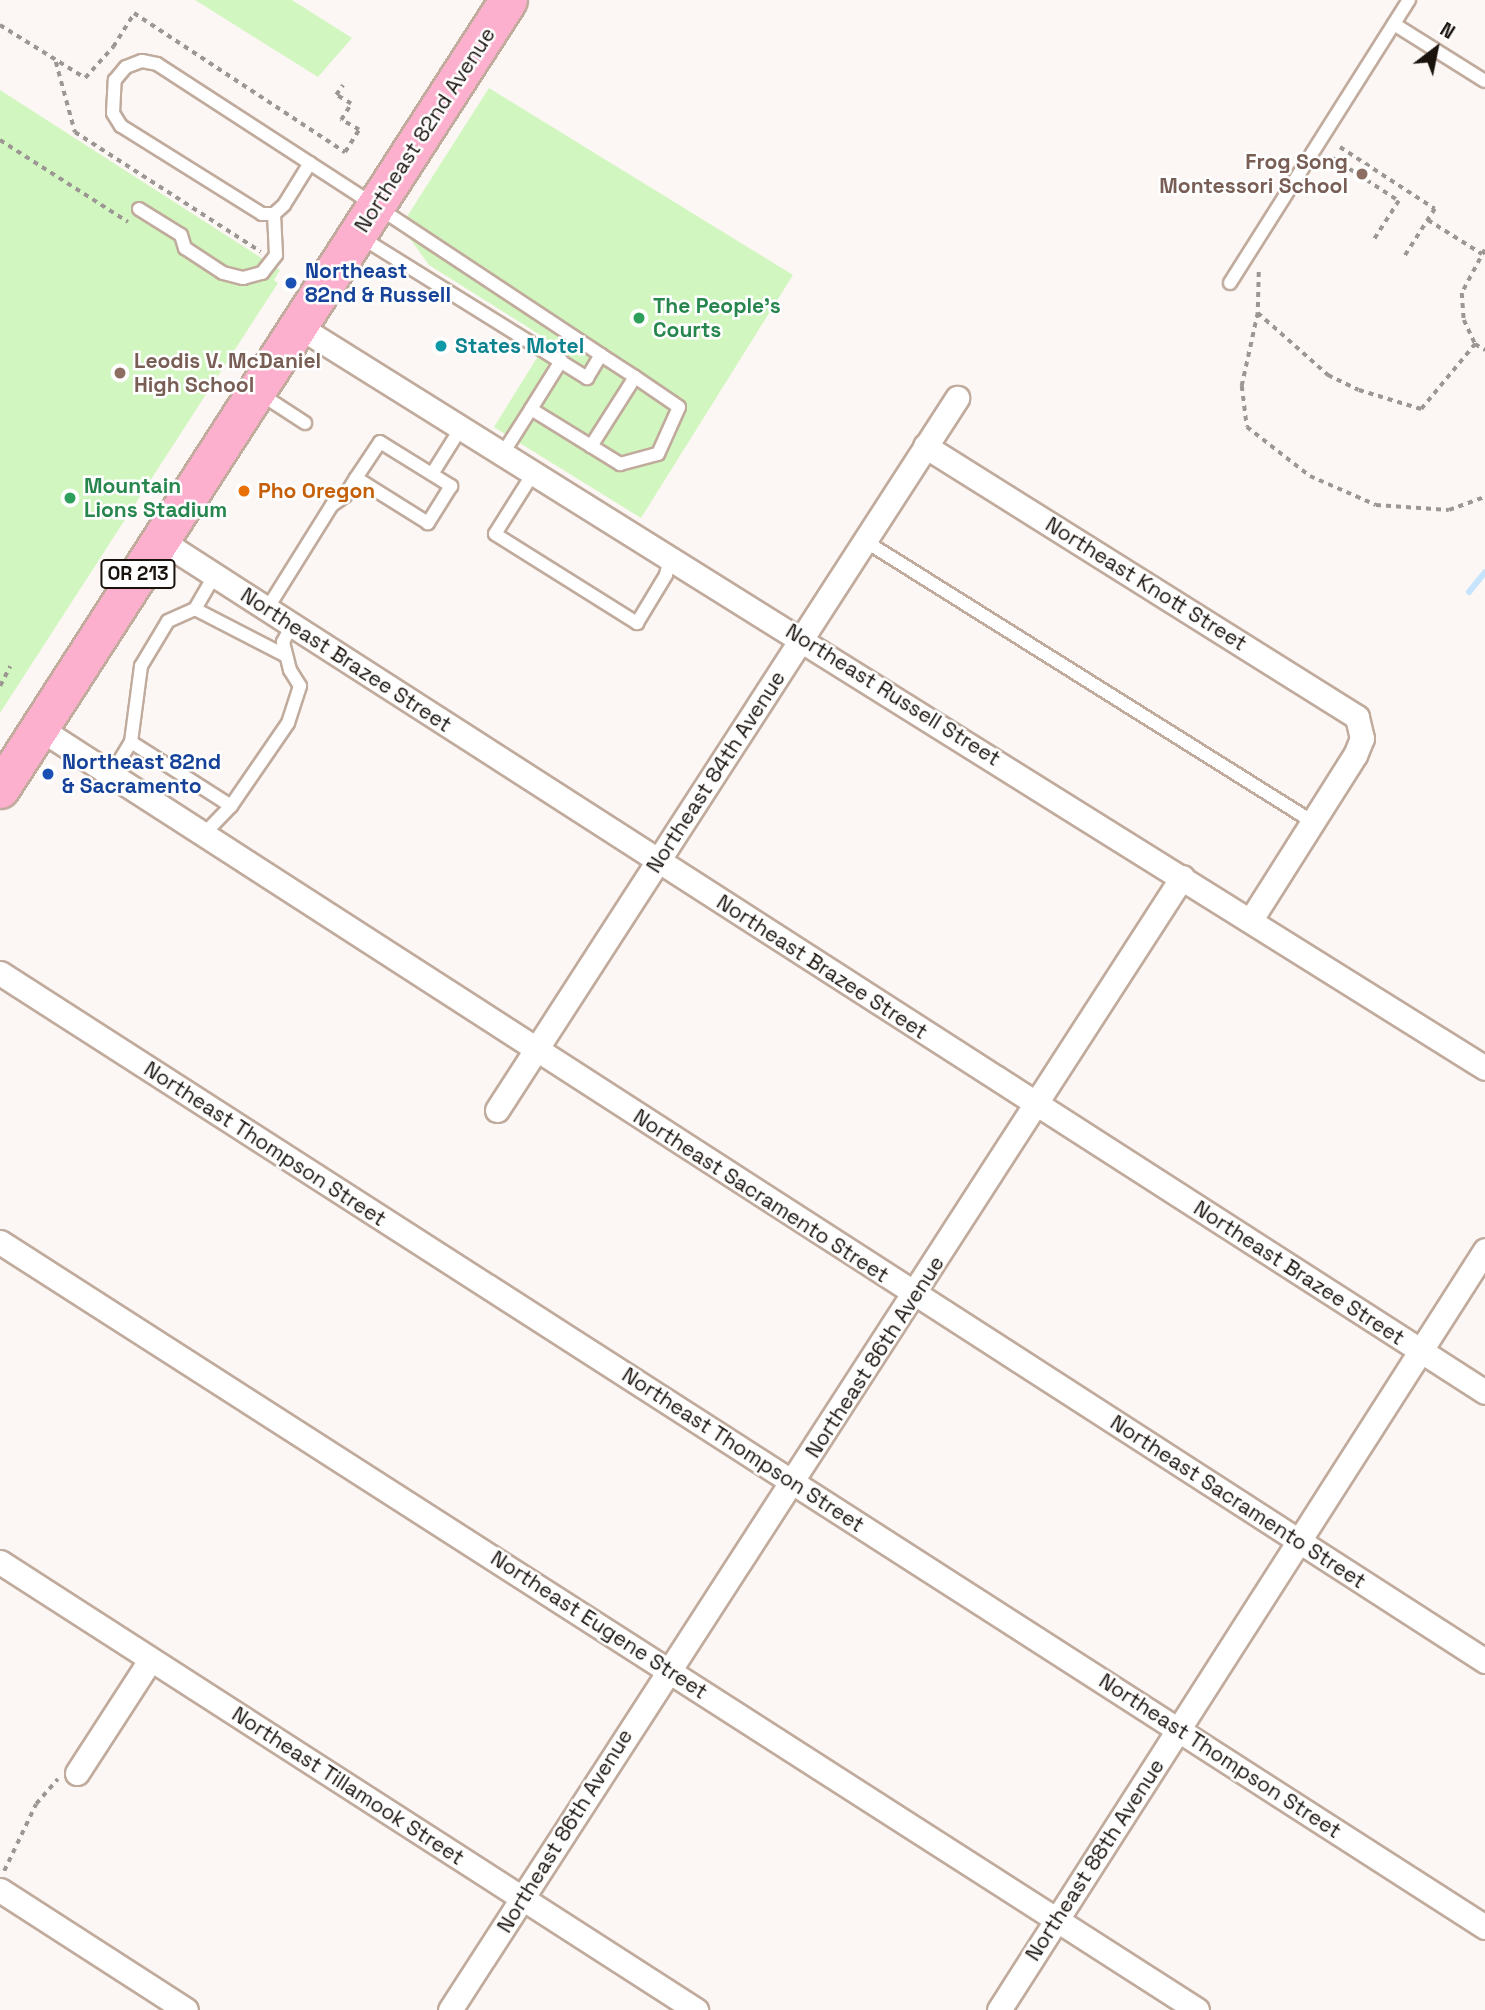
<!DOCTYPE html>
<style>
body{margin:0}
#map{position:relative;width:1485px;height:2010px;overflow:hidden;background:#fcf7f4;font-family:"Space Grotesk",sans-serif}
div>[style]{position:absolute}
.green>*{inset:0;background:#d2f6bf}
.stream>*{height:6px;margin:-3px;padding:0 3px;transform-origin:3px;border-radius:3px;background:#c6e5fc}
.path>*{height:3.5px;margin-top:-1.75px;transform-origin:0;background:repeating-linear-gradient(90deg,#9d9793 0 5px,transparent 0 10px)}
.roads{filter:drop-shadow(2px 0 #c0ab9d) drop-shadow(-2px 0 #c0ab9d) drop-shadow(0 2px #c0ab9d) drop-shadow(0 -2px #c0ab9d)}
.service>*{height:12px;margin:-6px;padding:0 6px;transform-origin:6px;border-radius:6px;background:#fff}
.minor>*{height:23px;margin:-11.5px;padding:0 11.5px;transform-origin:11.5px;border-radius:11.5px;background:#fff}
.primary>*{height:37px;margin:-18.5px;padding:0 18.5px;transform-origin:18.5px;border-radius:18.5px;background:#fdb0ce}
.dots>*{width:19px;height:19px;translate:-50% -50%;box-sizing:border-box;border:4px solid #fff;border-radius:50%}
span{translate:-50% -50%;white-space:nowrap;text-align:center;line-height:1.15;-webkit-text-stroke:5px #fff;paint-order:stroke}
.shield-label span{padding:2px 5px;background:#fff;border:2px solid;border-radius:5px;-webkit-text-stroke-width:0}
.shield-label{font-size:19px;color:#19120d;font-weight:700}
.street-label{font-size:21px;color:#19120d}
.education-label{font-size:21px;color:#785e54;font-weight:700}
.right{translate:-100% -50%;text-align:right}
.left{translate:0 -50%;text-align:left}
.transit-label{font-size:21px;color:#164399;font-weight:700}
.leisure-label{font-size:21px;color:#27864d;font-weight:700}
.culture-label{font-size:21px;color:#0d838f;font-weight:700}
.food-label{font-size:21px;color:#c56008;font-weight:700}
.north{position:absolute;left:1401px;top:14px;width:70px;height:70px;-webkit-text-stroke:5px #fff;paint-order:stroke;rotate:32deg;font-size:19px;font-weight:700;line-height:28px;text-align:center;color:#19120d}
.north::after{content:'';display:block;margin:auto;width:24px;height:32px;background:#19120d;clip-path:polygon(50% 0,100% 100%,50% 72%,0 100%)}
</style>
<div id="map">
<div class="green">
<i style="clip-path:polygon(195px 0,292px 0,352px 38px,318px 77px)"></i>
<i style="clip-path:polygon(489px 88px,793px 275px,641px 518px,494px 427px,548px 340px,429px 265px,401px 226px)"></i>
<i style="clip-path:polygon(0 90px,280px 270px,274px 280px,278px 283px,0 713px)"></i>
</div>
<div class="stream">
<i style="left:1469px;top:592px;width:26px;rotate:-51deg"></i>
</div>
<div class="path">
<i style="left:0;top:25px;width:100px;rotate:31.9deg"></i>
<i style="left:85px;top:78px;width:42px;rotate:-47.9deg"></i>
<i style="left:113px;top:47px;width:40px;rotate:-58deg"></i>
<i style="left:134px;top:13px;width:253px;rotate:33.4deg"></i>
<i style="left:345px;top:152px;width:26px;rotate:-58deg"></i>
<i style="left:359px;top:130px;width:21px;rotate:-151deg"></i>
<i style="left:341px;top:120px;width:19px;rotate:-58deg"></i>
<i style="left:351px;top:104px;width:17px;rotate:-149deg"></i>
<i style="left:336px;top:95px;width:12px;rotate:-55deg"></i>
<i style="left:56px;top:62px;width:73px;rotate:74.8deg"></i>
<i style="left:75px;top:132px;width:221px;rotate:32.8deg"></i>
<i style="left:0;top:140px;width:152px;rotate:32.6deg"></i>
<i style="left:1340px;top:147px;width:113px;rotate:33.1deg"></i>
<i style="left:1435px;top:209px;width:59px;rotate:122.6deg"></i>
<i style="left:1333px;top:158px;width:79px;rotate:33.1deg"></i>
<i style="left:1399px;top:201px;width:46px;rotate:122.7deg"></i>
<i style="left:1428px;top:220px;width:64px;rotate:32.2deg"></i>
<i style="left:1485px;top:250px;width:49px;rotate:118.1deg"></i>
<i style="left:1462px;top:293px;width:27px;rotate:86deg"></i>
<i style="left:1464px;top:320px;width:26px;rotate:65deg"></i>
<i style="left:1475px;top:344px;width:12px;rotate:31deg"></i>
<i style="left:1259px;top:272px;width:41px;rotate:91.4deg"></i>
<i style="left:1258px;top:313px;width:75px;rotate:102.4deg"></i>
<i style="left:1242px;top:386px;width:41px;rotate:83deg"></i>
<i style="left:1247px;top:427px;width:80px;rotate:37.9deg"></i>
<i style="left:1310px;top:476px;width:72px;rotate:23.7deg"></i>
<i style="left:1376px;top:505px;width:73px;rotate:3.9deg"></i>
<i style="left:1449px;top:510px;width:38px;rotate:-20deg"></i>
<i style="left:1258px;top:313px;width:94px;rotate:41.5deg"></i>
<i style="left:1328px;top:375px;width:34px;rotate:26deg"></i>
<i style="left:1359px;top:390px;width:65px;rotate:17deg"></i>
<i style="left:1421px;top:409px;width:85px;rotate:-50.3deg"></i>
<i style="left:0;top:686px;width:22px;rotate:-63deg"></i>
<i style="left:4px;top:1871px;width:74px;rotate:-64.5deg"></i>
<i style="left:36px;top:1804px;width:33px;rotate:-49deg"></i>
</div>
<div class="roads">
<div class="service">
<i style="left:1394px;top:24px;width:107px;rotate:32.1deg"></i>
<i style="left:310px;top:163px;width:49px;rotate:121.8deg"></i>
<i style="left:284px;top:205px;width:13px;rotate:138deg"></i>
<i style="left:274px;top:214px;width:12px;rotate:180deg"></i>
<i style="left:262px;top:214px;width:166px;rotate:-148deg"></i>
<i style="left:121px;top:126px;width:15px;rotate:-122deg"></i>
<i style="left:113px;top:113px;width:33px;rotate:-87deg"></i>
<i style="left:115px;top:80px;width:17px;rotate:-50deg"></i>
<i style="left:126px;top:67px;width:17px;rotate:-21deg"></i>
<i style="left:142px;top:61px;width:15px;rotate:11deg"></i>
<i style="left:157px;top:64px;width:261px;rotate:33deg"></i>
<i style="left:376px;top:206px;width:270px;rotate:33.5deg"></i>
<i style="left:139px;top:209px;width:49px;rotate:31.8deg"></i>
<i style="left:181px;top:235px;width:14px;rotate:73deg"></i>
<i style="left:185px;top:248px;width:45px;rotate:33.3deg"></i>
<i style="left:223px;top:273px;width:21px;rotate:14deg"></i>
<i style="left:243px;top:278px;width:20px;rotate:-15deg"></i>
<i style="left:262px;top:273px;width:23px;rotate:-52deg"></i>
<i style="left:276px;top:255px;width:41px;rotate:-92.8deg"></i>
<i style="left:359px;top:236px;width:269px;rotate:31.9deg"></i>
<i style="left:587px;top:378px;width:27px;rotate:-59deg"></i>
<i style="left:601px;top:355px;width:40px;rotate:32.9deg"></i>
<i style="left:1230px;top:283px;width:335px;rotate:-57.7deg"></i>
<i style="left:259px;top:393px;width:55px;rotate:33.1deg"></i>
<i style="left:531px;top:409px;width:57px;rotate:-58deg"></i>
<i style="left:503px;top:453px;width:52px;rotate:-57.5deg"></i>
<i style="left:531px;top:409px;width:105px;rotate:31.7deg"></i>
<i style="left:620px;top:464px;width:39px;rotate:-15deg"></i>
<i style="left:658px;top:454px;width:51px;rotate:-65.9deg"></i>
<i style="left:679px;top:407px;width:53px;rotate:-145.7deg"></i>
<i style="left:635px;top:377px;width:82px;rotate:122.5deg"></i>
<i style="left:534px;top:472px;width:73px;rotate:122.2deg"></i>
<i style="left:495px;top:534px;width:168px;rotate:32.1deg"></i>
<i style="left:637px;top:623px;width:56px;rotate:-58.9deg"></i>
<i style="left:666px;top:575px;width:19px;rotate:-78deg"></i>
<i style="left:432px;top:474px;width:54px;rotate:-57.8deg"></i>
<i style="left:865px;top:541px;width:529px;rotate:32.1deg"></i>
<i style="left:195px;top:609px;width:102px;rotate:27.3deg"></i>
<i style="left:267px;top:609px;width:123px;rotate:-58deg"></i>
<i style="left:332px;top:505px;width:16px;rotate:-35deg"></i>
<i style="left:345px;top:496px;width:21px;rotate:-59deg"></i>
<i style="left:356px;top:478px;width:43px;rotate:-56.3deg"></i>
<i style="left:380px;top:442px;width:84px;rotate:31.8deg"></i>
<i style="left:451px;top:486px;width:44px;rotate:121.9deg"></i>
<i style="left:428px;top:523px;width:85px;rotate:-148deg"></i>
<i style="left:131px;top:742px;width:119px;rotate:32.6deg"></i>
<i style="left:231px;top:806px;width:40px;rotate:134deg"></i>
<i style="left:111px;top:775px;width:39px;rotate:-59deg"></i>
<i style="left:131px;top:742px;width:77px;rotate:-82.5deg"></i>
<i style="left:141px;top:666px;width:52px;rotate:-59deg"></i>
<i style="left:168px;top:621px;width:30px;rotate:-24deg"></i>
<i style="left:195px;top:609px;width:39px;rotate:-60deg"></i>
<i style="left:231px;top:806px;width:101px;rotate:-55.5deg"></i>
<i style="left:288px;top:723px;width:39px;rotate:-72deg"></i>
<i style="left:300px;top:686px;width:19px;rotate:-122deg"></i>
<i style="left:290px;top:670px;width:29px;rotate:-104deg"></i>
<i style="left:283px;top:642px;width:19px;rotate:-62deg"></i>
</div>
<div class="minor">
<i style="left:298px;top:326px;width:1400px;rotate:32.01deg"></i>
<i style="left:925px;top:446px;width:510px;rotate:32.1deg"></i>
<i style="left:1357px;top:717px;width:22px;rotate:77deg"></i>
<i style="left:1362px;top:738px;width:18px;rotate:112deg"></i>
<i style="left:1355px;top:755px;width:196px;rotate:122.3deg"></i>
<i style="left:160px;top:540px;width:1575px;rotate:32.74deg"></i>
<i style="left:39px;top:728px;width:1721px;rotate:32.83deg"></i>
<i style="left:0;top:973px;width:1765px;rotate:32.72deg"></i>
<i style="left:497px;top:1110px;width:848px;rotate:-57.13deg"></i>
<i style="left:0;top:1242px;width:1422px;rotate:32.68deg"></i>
<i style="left:0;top:1562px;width:828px;rotate:32.77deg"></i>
<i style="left:77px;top:1773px;width:135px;rotate:-57.1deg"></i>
<i style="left:0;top:1890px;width:221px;rotate:32.8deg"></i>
<i style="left:450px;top:2010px;width:1349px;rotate:-57.13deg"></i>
<i style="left:999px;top:2010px;width:902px;rotate:-57.4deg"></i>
</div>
<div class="primary">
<i style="left:0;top:789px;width:938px;rotate:-57.22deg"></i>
</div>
</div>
<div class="dots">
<i style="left:1362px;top:174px;background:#8d6e63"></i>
<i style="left:291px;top:283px;background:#1a4fb4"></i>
<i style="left:639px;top:318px;background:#2e9e5b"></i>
<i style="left:441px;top:346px;background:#0f9aa8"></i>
<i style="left:120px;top:373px;background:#8d6e63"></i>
<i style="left:244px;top:491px;background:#e8710a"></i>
<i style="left:70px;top:498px;background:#2e9e5b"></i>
<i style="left:48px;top:774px;background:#1a4fb4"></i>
</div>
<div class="shield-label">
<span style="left:138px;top:574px">OR 213</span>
</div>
<div class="street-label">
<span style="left:425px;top:130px;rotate:-57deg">Northeast 82nd Avenue</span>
<span style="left:1146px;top:584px;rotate:32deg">Northeast Knott Street</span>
<span style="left:346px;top:660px;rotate:33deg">Northeast Brazee Street</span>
<span style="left:893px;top:695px;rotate:32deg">Northeast Russell Street</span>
<span style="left:716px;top:772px;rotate:-57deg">Northeast 84th Avenue</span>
<span style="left:822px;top:967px;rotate:33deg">Northeast Brazee Street</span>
<span style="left:265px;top:1144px;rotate:33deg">Northeast Thompson Street</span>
<span style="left:761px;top:1196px;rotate:33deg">Northeast Sacramento Street</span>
<span style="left:1299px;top:1273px;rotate:33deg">Northeast Brazee Street</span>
<span style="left:875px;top:1357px;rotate:-57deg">Northeast 86th Avenue</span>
<span style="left:743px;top:1450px;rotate:33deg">Northeast Thompson Street</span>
<span style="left:1238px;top:1502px;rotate:33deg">Northeast Sacramento Street</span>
<span style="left:599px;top:1625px;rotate:33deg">Northeast Eugene Street</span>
<span style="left:1220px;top:1756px;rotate:33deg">Northeast Thompson Street</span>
<span style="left:348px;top:1786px;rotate:33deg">Northeast Tillamook Street</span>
<span style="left:565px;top:1831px;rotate:-58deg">Northeast 86th Avenue</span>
<span style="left:1095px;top:1860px;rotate:-57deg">Northeast 88th Avenue</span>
</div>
<div class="education-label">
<span class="right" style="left:1348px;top:174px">Frog Song<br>Montessori School</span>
<span class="left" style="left:134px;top:373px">Leodis V. McDaniel<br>High School</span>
</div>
<div class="transit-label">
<span class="left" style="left:305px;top:283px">Northeast<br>82nd &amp; Russell</span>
<span class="left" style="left:62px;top:774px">Northeast 82nd<br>&amp; Sacramento</span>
</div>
<div class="leisure-label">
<span class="left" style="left:653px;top:318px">The People's<br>Courts</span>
<span class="left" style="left:84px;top:498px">Mountain<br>Lions Stadium</span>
</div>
<div class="culture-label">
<span class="left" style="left:455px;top:346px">States Motel</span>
</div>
<div class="food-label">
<span class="left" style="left:258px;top:491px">Pho Oregon</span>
</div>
<div class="north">N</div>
</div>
